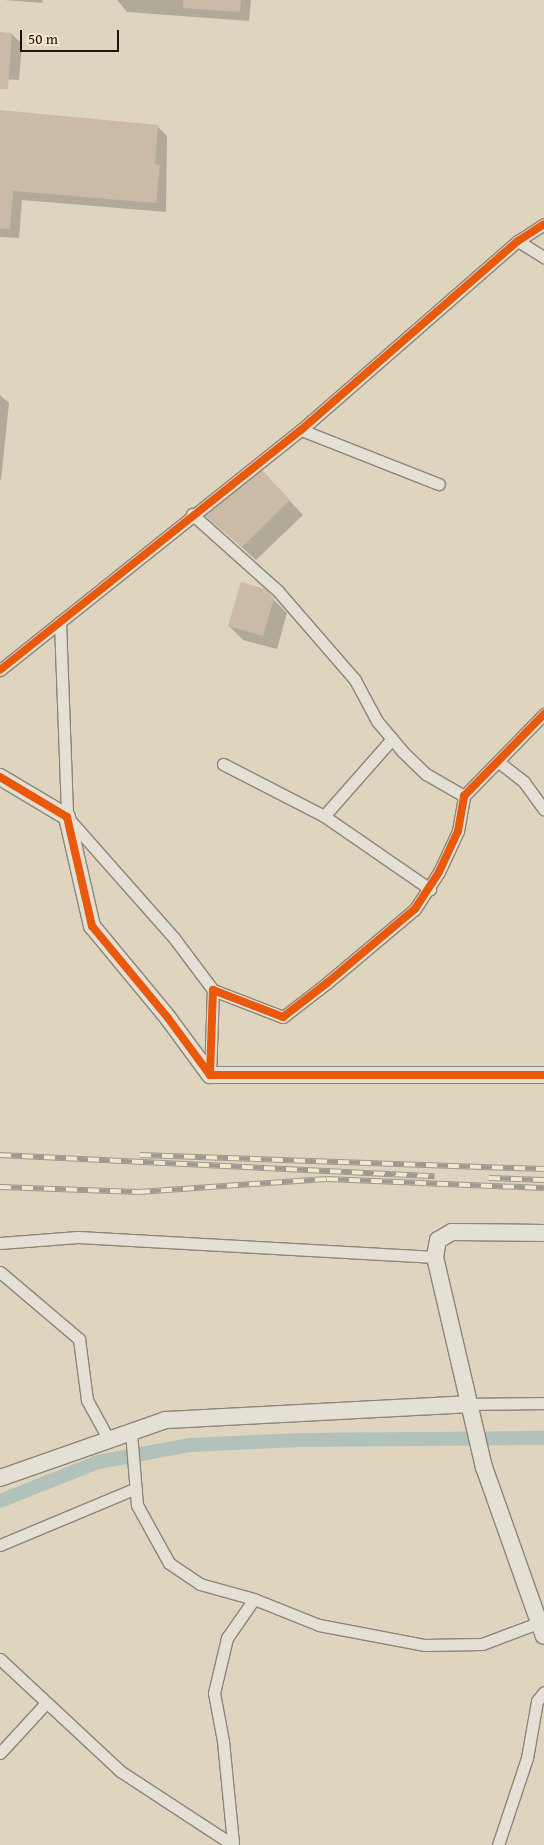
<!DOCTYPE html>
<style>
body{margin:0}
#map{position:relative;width:544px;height:1845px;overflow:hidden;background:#dfd5be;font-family:"Gentium Book Plus",serif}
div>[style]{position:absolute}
.shadow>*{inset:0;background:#0003}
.canal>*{height:14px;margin:-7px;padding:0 7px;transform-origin:7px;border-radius:7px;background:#b2c1ba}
.building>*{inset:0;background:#cbbaa6}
.roads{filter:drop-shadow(1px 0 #8c8578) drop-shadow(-1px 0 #8c8578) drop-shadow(0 1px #8c8578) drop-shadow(0 -1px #8c8578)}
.street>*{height:11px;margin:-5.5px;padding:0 5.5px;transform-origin:5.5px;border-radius:5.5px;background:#e5e0d5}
.secondary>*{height:16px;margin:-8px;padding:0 8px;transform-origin:8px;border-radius:8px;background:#e5e0d5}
.rail>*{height:5.5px;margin-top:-2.75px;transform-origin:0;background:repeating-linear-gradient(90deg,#f3e7cc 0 11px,#9f9a91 0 22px);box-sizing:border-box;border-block:1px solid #9f9a91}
.cycleway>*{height:8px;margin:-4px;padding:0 4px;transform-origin:4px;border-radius:4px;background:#e8590c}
span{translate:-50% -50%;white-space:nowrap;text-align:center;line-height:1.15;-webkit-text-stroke:5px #f3e7cc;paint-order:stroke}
.scale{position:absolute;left:20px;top:30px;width:99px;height:22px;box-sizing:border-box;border:2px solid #1f140b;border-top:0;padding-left:6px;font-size:15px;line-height:18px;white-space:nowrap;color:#1f140b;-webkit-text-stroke:4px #f3e7cc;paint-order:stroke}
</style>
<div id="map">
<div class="shadow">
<i style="clip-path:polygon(4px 0,43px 0,42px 3px)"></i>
<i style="clip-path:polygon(117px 0,251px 0,249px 21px,127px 12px)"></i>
<i style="clip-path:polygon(0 33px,12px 34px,22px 44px,19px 80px,0 79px)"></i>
<i style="clip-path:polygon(0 111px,157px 126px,167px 136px,166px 212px,22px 200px,19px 238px,0 237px)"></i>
<i style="clip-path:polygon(0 395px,9px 403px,1px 480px,0 479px)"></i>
<i style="clip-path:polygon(276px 486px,303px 515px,256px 560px,207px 516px)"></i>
<i style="clip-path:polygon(264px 590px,287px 613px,277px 649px,243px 640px,229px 626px)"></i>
</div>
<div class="canal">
<i style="left:0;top:1501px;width:105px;rotate:-21.7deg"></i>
<i style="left:98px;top:1462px;width:94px;rotate:-10.5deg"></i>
<i style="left:190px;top:1445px;width:110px;rotate:-2.6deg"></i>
<i style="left:300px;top:1440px;width:244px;rotate:-0.5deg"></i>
</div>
<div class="building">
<i style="clip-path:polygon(183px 0,241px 0,240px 12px,183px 8px)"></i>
<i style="clip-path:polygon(0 32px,12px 33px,8px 89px,0 89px)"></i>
<i style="clip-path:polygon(0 110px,158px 125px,155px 164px,160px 165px,156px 203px,13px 191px,10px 229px,0 228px)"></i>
<i style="clip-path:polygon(262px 470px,290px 500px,242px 547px,205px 516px)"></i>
<i style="clip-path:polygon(241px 582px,265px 589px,274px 598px,263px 636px,228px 626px)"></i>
</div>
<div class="roads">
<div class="street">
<i style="left:518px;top:241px;width:31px;rotate:32deg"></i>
<i style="left:301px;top:430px;width:148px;rotate:21.4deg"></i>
<i style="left:192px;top:514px;width:115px;rotate:41.8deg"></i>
<i style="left:278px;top:591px;width:118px;rotate:49.1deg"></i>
<i style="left:355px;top:680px;width:47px;rotate:61.8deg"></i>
<i style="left:377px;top:721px;width:40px;rotate:50deg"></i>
<i style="left:403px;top:752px;width:32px;rotate:44deg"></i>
<i style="left:426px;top:774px;width:44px;rotate:30.1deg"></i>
<i style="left:60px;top:622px;width:195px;rotate:87.9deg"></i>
<i style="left:67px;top:817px;width:162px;rotate:48.5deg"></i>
<i style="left:174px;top:938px;width:65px;rotate:53.1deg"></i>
<i style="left:0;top:670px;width:385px;rotate:-38.6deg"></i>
<i style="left:301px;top:430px;width:288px;rotate:-41.1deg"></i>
<i style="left:518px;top:241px;width:31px;rotate:-33deg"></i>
<i style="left:500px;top:763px;width:31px;rotate:38deg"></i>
<i style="left:524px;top:782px;width:34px;rotate:54deg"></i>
<i style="left:223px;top:764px;width:114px;rotate:27.2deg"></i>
<i style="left:324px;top:816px;width:103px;rotate:-48.6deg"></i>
<i style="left:324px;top:816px;width:129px;rotate:34.6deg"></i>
<i style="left:210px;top:1075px;width:85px;rotate:-88deg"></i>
<i style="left:213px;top:990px;width:75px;rotate:21.1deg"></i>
<i style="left:283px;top:1017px;width:56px;rotate:-37.7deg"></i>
<i style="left:327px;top:983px;width:115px;rotate:-40.1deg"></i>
<i style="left:415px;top:909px;width:44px;rotate:-57deg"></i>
<i style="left:439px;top:872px;width:45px;rotate:-65.1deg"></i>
<i style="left:458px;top:831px;width:36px;rotate:-80deg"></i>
<i style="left:464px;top:796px;width:115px;rotate:-45.7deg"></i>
<i style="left:0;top:1243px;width:78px;rotate:-4.4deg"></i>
<i style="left:78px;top:1237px;width:358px;rotate:3.2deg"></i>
<i style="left:0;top:1272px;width:104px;rotate:40.3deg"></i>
<i style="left:79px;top:1339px;width:62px;rotate:82.5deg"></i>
<i style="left:87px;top:1400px;width:46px;rotate:61.2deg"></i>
<i style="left:469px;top:1404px;width:75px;rotate:-0.8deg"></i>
<i style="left:131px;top:1432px;width:73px;rotate:85.3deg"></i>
<i style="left:137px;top:1505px;width:66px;rotate:61.1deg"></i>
<i style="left:169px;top:1563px;width:37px;rotate:34deg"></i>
<i style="left:200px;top:1584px;width:56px;rotate:15.5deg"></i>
<i style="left:254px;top:1599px;width:70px;rotate:21.8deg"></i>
<i style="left:319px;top:1625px;width:108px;rotate:10.7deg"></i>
<i style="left:425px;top:1645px;width:57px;rotate:-1deg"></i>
<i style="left:482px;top:1644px;width:60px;rotate:-20.6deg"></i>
<i style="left:0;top:1545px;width:147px;rotate:-22.7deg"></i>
<i style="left:0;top:1659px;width:164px;rotate:43deg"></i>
<i style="left:120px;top:1771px;width:135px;rotate:33.2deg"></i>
<i style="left:0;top:1753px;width:67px;rotate:-47.4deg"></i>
<i style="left:233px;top:1843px;width:102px;rotate:-95.6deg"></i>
<i style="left:223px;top:1741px;width:49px;rotate:-100.6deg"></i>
<i style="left:214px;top:1693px;width:57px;rotate:-76.7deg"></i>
<i style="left:227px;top:1638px;width:47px;rotate:-55.3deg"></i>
<i style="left:498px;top:1845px;width:92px;rotate:-71.6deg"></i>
<i style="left:527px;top:1758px;width:58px;rotate:-80deg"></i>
<i style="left:537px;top:1701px;width:11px;rotate:-52deg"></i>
</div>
<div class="secondary">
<i style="left:0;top:777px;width:78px;rotate:30.8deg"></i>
<i style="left:67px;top:817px;width:112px;rotate:77.1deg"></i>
<i style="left:92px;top:926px;width:119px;rotate:50.4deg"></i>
<i style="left:168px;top:1018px;width:71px;rotate:53.6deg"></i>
<i style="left:210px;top:1075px;width:334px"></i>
<i style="left:544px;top:1233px;width:92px;rotate:-179.4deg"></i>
<i style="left:452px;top:1232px;width:16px;rotate:150deg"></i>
<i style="left:438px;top:1240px;width:17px;rotate:100deg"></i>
<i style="left:435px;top:1257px;width:216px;rotate:76.9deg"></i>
<i style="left:484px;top:1467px;width:179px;rotate:70.5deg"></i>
<i style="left:0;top:1478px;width:176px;rotate:-19.3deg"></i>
<i style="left:166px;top:1420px;width:303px;rotate:-3deg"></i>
</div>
</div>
<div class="rail">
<i style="left:0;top:1155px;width:435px;rotate:2.8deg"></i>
<i style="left:140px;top:1155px;width:404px;rotate:2deg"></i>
<i style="left:489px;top:1178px;width:55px;rotate:2.1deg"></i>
<i style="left:0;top:1187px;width:139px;rotate:2.1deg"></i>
<i style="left:139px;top:1192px;width:188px;rotate:-4deg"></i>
<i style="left:327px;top:1179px;width:217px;rotate:2.4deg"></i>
</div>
<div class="cycleway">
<i style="left:0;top:670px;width:385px;rotate:-38.6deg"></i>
<i style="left:301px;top:430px;width:288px;rotate:-41.1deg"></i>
<i style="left:518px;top:241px;width:31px;rotate:-33deg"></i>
<i style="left:0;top:777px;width:78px;rotate:30.8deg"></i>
<i style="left:67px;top:817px;width:112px;rotate:77.1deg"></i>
<i style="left:92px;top:926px;width:119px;rotate:50.4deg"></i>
<i style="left:168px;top:1018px;width:71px;rotate:53.6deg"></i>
<i style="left:210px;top:1075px;width:334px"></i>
<i style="left:210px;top:1075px;width:85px;rotate:-88deg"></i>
<i style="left:213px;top:990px;width:75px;rotate:21.1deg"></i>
<i style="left:283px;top:1017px;width:56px;rotate:-37.7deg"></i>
<i style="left:327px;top:983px;width:115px;rotate:-40.1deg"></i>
<i style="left:415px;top:909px;width:44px;rotate:-57deg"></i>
<i style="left:439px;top:872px;width:45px;rotate:-65.1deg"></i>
<i style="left:458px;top:831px;width:36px;rotate:-80deg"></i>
<i style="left:464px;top:796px;width:115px;rotate:-45.7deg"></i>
</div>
<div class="scale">50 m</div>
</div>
